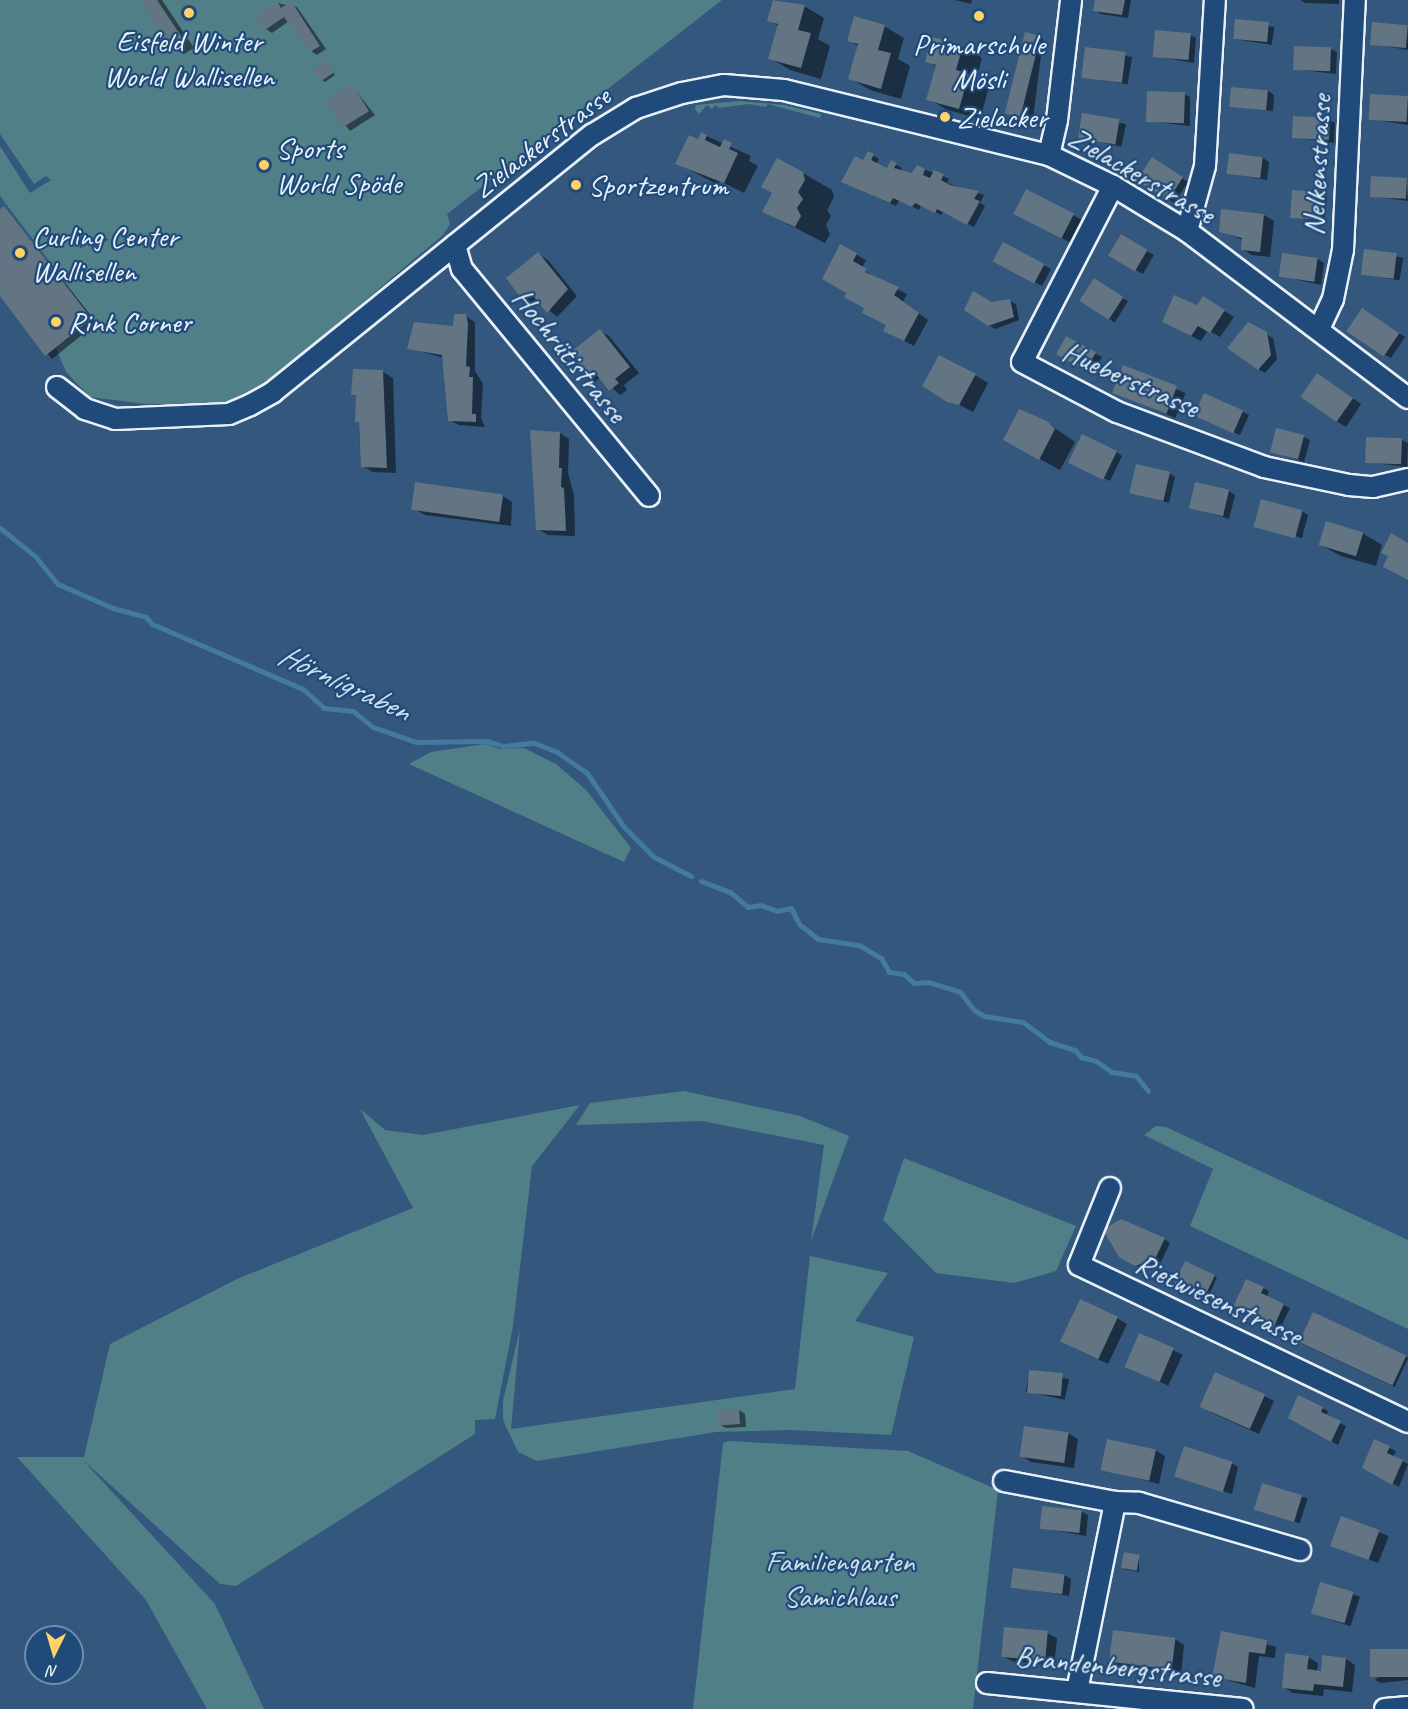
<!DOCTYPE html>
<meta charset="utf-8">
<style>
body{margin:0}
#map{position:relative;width:1408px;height:1709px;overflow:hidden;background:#33577d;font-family:Caveat,sans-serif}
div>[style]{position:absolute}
.green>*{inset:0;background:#517f88}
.shadow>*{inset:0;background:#0007;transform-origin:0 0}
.stream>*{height:5px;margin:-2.5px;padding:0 2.5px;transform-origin:2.5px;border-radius:2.5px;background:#437a9f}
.building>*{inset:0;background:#637483;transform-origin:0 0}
.roads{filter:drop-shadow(2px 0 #e8f1f8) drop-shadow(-2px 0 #e8f1f8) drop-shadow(0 2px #e8f1f8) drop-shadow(0 -2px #e8f1f8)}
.street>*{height:20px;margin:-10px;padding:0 10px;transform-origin:10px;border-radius:10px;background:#1f4a7a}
.dots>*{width:16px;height:16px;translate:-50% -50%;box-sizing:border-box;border:3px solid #1f4a7a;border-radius:50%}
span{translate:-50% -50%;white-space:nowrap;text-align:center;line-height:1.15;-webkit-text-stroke:4.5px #1f4a7a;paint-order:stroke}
.poi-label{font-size:30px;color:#e8f1f8}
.left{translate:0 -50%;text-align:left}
.street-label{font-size:30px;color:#e8f1f8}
.park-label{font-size:30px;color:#d1e0e7}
.water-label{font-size:32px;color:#cfdfeb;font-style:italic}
.north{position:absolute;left:24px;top:1625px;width:60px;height:60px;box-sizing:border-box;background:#1f4a7a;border:2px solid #6f8dac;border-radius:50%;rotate:185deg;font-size:16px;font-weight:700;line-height:24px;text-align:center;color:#e8f1f8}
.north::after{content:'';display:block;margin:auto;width:21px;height:27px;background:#ffd166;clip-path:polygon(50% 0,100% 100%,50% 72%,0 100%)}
</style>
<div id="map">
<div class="green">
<i style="clip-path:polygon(0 0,722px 0,447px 214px,450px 224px,443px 235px,268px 382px,220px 406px,146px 404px,90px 397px,66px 372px,56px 348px,93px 319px,0 196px,0 146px,30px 193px,51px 180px,46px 176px,34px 184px,0 134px)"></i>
<i style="clip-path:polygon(740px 101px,784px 105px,821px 114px,820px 118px,768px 104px,766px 107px,749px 104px,719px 108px,715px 105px,712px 109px,707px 105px,699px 114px,695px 109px,696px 105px)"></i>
<i style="clip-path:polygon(485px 744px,500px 749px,524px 748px,556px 764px,586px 790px,631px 848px,624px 862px,409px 764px,431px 752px)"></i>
<i style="clip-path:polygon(684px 1091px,800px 1116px,849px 1136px,811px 1241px,824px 1145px,702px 1121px,576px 1125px,590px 1103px)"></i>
<i style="clip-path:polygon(580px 1105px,532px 1166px,513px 1326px,495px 1419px,475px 1420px,475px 1434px,236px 1586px,220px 1584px,83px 1460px,215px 1604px,264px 1709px,207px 1709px,146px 1600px,17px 1457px,84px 1457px,110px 1344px,237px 1279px,413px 1208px,360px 1109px,385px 1130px,423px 1135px)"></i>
<i style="clip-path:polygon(1156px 1126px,1166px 1127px,1408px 1240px,1408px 1329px,1190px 1226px,1213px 1169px,1144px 1135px)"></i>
<i style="clip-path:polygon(904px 1158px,1076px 1226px,1056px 1271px,1014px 1283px,936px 1273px,883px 1220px)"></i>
<i style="clip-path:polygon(810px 1256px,888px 1273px,855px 1321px,914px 1337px,891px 1435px,791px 1430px,716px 1432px,537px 1461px,518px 1452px,503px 1420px,503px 1401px,520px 1329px,511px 1429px,795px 1389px)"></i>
<i style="clip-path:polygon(730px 1441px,908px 1451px,998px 1490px,973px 1709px,693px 1709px,723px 1443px)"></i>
</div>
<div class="shadow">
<i style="clip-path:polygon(141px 0,162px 0,194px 48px,184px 54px,174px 49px)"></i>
<i style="clip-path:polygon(775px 0,804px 6px,824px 18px,818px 39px,830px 46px,821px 79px,790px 70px,770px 58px,779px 26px,769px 20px)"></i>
<i style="clip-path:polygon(955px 0,972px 0,971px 4px)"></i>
<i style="clip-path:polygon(1096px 0,1131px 0,1128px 18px,1101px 14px,1095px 10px)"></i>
<i style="clip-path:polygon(1300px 0,1339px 0,1339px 4px,1305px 3px)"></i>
<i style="clip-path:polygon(277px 3px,297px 7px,326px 49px,317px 55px,311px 51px,289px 21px,272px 33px,266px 29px)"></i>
<i style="left:1236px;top:21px;width:39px;height:18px;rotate:9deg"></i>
<i style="clip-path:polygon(884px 26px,904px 38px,898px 59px,910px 66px,901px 99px,870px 90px,850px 78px,858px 46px,849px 40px)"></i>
<i style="clip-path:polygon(1408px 26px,1408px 50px,1372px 44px)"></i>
<i style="clip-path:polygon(1190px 35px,1196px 38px,1194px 63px,1155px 56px)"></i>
<i style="clip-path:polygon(1041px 37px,1043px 39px,1033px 119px,1016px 115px)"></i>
<i style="clip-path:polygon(962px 46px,982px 58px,976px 80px,989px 87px,980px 119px,948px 110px,928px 99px,937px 67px,927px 61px)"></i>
<i style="left:1087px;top:49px;width:46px;height:28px;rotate:10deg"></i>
<i style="clip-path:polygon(1330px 49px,1337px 52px,1336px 74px,1294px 69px)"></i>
<i style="clip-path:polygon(328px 65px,335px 75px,325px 82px,322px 80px)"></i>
<i style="clip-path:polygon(352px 86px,375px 115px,350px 131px,327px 102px)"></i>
<i style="clip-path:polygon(1268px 91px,1274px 95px,1273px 111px,1232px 106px)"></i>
<i style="clip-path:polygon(1184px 94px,1190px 97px,1190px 126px,1147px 121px)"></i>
<i style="clip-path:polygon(1408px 97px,1408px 125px,1370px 119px)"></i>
<i style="left:1083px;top:115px;width:44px;height:23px;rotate:12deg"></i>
<i style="clip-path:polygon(1329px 120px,1335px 123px,1334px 143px,1294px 137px)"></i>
<i style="clip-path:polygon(702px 134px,751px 156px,749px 161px,758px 166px,744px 193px,720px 181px,718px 185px,677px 163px)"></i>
<i style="clip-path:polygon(869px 153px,879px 159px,876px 164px,888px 170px,892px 162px,902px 168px,900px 172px,913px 175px,917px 167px,943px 176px,949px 179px,947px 183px,984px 195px,980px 203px,985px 206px,974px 227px,944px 211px,941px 215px,921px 205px,919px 210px,899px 200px,896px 206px,849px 185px)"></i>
<i style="clip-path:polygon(1263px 158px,1269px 162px,1267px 180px,1228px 173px)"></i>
<i style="clip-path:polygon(1158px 162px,1188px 182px,1174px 203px,1168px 199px)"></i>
<i style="clip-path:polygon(803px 173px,832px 190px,834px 197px,827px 210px,831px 216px,826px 225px,830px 234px,825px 243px,764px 212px)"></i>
<i style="clip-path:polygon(1406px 179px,1408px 201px,1371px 196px)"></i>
<i style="clip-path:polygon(1321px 194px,1327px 197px,1324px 223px,1291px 217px)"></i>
<i style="clip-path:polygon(4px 208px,97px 323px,52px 359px,0 293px,0 211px)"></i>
<i style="clip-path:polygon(1073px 215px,1082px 220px,1071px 243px,1025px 219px)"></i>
<i style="clip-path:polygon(1264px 215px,1274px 221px,1270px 257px,1252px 255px,1242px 249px,1243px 240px,1221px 231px)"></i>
<i style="left:1121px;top:236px;width:38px;height:22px;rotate:30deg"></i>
<i style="clip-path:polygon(1004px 244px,1051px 269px,1042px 286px,1001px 265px)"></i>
<i style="clip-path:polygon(841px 246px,866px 260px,862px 268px,875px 278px,907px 294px,903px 302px,928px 320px,914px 346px,885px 330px,888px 325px,848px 292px)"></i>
<i style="left:1365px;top:251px;width:39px;height:23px;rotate:10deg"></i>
<i style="clip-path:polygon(538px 254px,548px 260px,577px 296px,557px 317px,538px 300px,533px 304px,523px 298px,508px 278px)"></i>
<i style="clip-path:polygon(1318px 259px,1324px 263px,1321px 285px,1281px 276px)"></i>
<i style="left:1094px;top:280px;width:40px;height:25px;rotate:32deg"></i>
<i style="clip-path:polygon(1204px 298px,1234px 317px,1220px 337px,1208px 330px,1201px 341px,1174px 327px)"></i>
<i style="clip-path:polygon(1010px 301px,1016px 304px,1019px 320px,995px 329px,989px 325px,992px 303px)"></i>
<i style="clip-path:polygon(1369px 314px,1405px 337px,1391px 358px,1385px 355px)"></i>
<i style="clip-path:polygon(465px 316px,475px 322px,475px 371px,483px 384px,481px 418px,485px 427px,459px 425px,449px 420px,444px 358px,409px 348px,455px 328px)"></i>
<i style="clip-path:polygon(1248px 324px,1273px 338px,1277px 359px,1265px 373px,1258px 369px)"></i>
<i style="clip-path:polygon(600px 331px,609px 336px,639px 373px,624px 385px,627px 390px,620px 395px,600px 377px,595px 382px,585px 376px,569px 355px)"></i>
<i style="clip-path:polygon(1066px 339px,1102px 357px,1093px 373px,1064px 358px)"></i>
<i style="left:1124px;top:367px;width:67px;height:27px;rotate:23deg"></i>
<i style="clip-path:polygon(383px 372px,393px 378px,396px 473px,373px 472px,363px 466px,364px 450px,360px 448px,358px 397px,353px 394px)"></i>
<i style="clip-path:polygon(975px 375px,988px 383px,973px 412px,937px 393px)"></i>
<i style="clip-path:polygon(1318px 375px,1361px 404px,1346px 427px,1336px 421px)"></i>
<i style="clip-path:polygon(1205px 395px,1249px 415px,1240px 435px,1202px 419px)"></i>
<i style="clip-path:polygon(1046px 422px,1075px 442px,1060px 470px,1005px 440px)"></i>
<i style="clip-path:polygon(560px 433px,569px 439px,568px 473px,574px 495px,575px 536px,548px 535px,538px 529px)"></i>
<i style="clip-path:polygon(1304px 437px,1310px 440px,1304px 462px,1272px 451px)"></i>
<i style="clip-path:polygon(1402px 440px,1408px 443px,1407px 467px,1366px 462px)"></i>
<i style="clip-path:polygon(1116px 452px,1122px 456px,1110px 481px,1077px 466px)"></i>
<i style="clip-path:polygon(1169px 473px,1175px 477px,1169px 503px,1130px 492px)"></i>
<i style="clip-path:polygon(1229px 491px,1235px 495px,1229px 519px,1190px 507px)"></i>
<i style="clip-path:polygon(503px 496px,512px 502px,511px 526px,425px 515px,416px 510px)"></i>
<i style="clip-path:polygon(1302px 511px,1308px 515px,1302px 538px,1255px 526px)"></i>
<i style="clip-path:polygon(1362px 533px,1382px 545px,1376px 566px,1341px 556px,1321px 545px)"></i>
<i style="clip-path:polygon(1164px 1239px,1170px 1243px,1161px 1262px,1142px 1269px,1120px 1256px)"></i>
<i style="left:1185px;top:1263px;width:35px;height:23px;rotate:24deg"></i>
<i style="clip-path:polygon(1263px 1288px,1269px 1291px,1267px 1297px,1290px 1308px,1279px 1331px,1235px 1305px)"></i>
<i style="left:1314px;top:1314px;width:104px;height:32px;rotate:25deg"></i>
<i style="clip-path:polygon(1117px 1318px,1127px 1324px,1108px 1364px,1072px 1347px)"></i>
<i style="left:1140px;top:1335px;width:47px;height:34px;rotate:25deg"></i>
<i style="left:1030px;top:1371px;width:40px;height:21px;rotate:12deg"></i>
<i style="clip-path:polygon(1264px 1396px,1274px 1401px,1259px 1434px,1210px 1412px)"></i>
<i style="clip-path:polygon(1322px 1408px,1328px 1411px,1326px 1416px,1346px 1426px,1338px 1445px,1290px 1417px)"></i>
<i style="clip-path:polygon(739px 1410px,745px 1414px,746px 1427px,726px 1428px,720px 1425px)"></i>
<i style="clip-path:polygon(1068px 1433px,1078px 1439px,1074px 1468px,1031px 1462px,1022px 1456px)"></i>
<i style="clip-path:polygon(1375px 1441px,1396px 1451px,1393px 1457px,1408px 1464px,1399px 1487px,1364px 1467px)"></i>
<i style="clip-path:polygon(1155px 1450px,1165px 1456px,1159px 1484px,1103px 1469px)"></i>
<i style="clip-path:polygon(1231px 1463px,1238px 1467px,1232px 1494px,1179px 1476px)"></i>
<i style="left:1263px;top:1484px;width:47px;height:26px;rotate:18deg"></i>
<i style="clip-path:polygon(1082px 1512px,1088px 1515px,1086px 1536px,1041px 1528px)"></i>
<i style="left:1342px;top:1518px;width:50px;height:29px;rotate:21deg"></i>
<i style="clip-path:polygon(1139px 1557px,1139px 1572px,1124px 1569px)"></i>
<i style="clip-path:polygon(1065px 1575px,1071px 1579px,1069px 1596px,1013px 1587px)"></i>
<i style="left:1321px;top:1584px;width:41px;height:31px;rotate:18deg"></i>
<i style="clip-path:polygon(1222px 1632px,1276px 1647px,1275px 1658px,1259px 1656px,1255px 1688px,1214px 1676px)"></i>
<i style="clip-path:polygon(1047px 1633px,1057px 1638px,1054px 1666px,1012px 1661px,1002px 1656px)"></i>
<i style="clip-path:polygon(1175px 1639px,1184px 1645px,1181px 1674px,1120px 1666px,1110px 1661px)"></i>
<i style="clip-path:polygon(1408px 1651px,1408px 1680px,1381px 1683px,1375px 1680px)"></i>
<i style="clip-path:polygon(1308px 1657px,1318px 1663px,1317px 1672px,1346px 1659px,1355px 1665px,1352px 1692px,1324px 1689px,1323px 1696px,1293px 1693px,1283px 1687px)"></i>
</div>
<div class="stream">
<i style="left:0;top:528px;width:45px;rotate:38.7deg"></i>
<i style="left:35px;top:556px;width:36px;rotate:51deg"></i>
<i style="left:58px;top:584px;width:60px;rotate:23.6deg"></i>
<i style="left:113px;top:608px;width:34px;rotate:15deg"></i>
<i style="left:146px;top:617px;width:9px;rotate:49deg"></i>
<i style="left:152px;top:624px;width:164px;rotate:23.3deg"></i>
<i style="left:303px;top:689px;width:28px;rotate:42deg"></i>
<i style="left:324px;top:708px;width:29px;rotate:6deg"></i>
<i style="left:353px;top:711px;width:26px;rotate:39deg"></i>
<i style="left:373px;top:727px;width:46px;rotate:19.2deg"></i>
<i style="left:416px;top:742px;width:70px;rotate:-0.8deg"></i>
<i style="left:486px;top:741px;width:18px;rotate:16deg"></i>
<i style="left:503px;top:746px;width:31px;rotate:-6deg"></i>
<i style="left:534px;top:743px;width:25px;rotate:21deg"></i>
<i style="left:557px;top:752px;width:37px;rotate:35deg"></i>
<i style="left:587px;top:773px;width:65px;rotate:55.6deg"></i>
<i style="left:624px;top:827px;width:42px;rotate:45deg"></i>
<i style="left:654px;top:857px;width:42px;rotate:27.2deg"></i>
<i style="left:701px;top:881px;width:31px;rotate:21deg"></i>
<i style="left:730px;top:892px;width:23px;rotate:40deg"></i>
<i style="left:748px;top:907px;width:12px;rotate:-9deg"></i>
<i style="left:760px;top:905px;width:18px;rotate:19deg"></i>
<i style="left:777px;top:911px;width:14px;rotate:-12deg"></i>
<i style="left:791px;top:908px;width:18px;rotate:63deg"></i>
<i style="left:799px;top:924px;width:24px;rotate:38deg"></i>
<i style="left:818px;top:939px;width:41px;rotate:8.3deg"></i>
<i style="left:859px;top:945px;width:26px;rotate:31deg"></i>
<i style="left:881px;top:958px;width:16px;rotate:60deg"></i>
<i style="left:889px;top:972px;width:15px;rotate:8deg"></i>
<i style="left:904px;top:974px;width:13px;rotate:42deg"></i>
<i style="left:914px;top:983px;width:14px;rotate:-4deg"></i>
<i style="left:928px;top:982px;width:34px;rotate:17deg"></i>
<i style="left:960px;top:992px;width:23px;rotate:52deg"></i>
<i style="left:974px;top:1010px;width:12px;rotate:31deg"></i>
<i style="left:984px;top:1016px;width:39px;rotate:9deg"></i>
<i style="left:1023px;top:1022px;width:34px;rotate:37deg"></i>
<i style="left:1050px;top:1042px;width:26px;rotate:18deg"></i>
<i style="left:1075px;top:1050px;width:9px;rotate:49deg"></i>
<i style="left:1081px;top:1057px;width:16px;rotate:15deg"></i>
<i style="left:1096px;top:1061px;width:19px;rotate:35deg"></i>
<i style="left:1112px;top:1072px;width:24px;rotate:9deg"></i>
<i style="left:1136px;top:1076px;width:19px;rotate:51deg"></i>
</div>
<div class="building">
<i style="clip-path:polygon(139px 0,157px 0,185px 42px,173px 50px)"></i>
<i style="clip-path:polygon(773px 0,805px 5px,798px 30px,811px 33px,801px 68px,768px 59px,778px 24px,767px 21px)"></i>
<i style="clip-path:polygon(1095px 0,1125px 0,1122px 15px,1093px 11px)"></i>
<i style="clip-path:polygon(277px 1px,281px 8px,291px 1px,320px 46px,310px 52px,284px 17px,265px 30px,255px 16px)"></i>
<i style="clip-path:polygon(854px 16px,885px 25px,878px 50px,891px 53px,881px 89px,848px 79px,858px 44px,847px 41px)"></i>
<i style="left:1235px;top:19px;width:34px;height:20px;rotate:5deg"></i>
<i style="left:1372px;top:22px;width:36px;height:23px;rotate:5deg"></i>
<i style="left:1155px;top:30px;width:36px;height:27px;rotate:5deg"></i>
<i style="left:1025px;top:32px;width:16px;height:84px;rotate:14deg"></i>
<i style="clip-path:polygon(932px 37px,963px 45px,956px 70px,969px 74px,959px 109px,926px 100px,936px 65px,925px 62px)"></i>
<i style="left:1294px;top:46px;width:37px;height:24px;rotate:2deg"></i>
<i style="left:1085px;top:47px;width:41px;height:31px;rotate:7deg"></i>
<i style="left:326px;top:61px;width:14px;height:16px;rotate:56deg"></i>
<i style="left:352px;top:84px;width:32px;height:32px;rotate:58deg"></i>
<i style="left:1231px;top:87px;width:37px;height:20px;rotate:5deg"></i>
<i style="left:1147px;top:91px;width:38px;height:31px;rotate:2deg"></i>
<i style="left:1370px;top:94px;width:38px;height:26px;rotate:3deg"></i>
<i style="left:1082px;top:113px;width:38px;height:26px;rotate:9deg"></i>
<i style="left:1293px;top:116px;width:37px;height:22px;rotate:3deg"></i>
<i style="clip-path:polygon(701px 132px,707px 135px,705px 140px,720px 147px,724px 139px,732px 143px,729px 149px,738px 153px,724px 183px,675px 164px,689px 135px,698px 139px)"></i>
<i style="clip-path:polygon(868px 151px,874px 154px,871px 160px,887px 168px,891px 160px,897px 163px,894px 168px,912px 173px,917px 165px,925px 169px,923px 175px,930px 178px,934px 170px,944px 174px,941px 180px,950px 185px,979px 191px,974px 199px,980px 201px,967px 225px,937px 209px,935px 213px,915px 203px,912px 207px,893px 198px,890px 203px,841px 182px,855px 156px,863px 160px)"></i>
<i style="left:1229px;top:153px;width:34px;height:21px;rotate:7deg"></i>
<i style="left:1152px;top:157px;width:37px;height:28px;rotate:33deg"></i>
<i style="clip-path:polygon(777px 158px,803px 172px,805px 180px,798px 192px,803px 199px,797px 208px,801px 216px,795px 227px,762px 212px,772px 193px,761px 187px)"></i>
<i style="left:1371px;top:176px;width:36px;height:21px;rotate:3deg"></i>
<i style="left:1026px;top:189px;width:54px;height:28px;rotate:27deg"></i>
<i style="left:1292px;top:190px;width:29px;height:28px;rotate:4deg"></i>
<i style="clip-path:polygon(4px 206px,92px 319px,45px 356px,0 296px,0 209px)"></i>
<i style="clip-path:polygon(1221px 209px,1264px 214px,1260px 252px,1241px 250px,1242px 238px,1219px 232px)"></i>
<i style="left:1121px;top:234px;width:31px;height:25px;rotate:31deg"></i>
<i style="left:1003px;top:242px;width:47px;height:22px;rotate:28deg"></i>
<i style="clip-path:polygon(840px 244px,857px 253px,853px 261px,867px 269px,865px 272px,899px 287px,894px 295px,919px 313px,904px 341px,883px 331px,886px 325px,862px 313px,864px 308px,844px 297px,846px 293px,822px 279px)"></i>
<i style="left:1364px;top:249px;width:33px;height:26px;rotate:7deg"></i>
<i style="clip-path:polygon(538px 252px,568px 289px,547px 313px,530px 292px,522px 299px,506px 278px)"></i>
<i style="left:1282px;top:253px;width:36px;height:24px;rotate:8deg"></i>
<i style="left:1094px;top:278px;width:35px;height:27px;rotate:33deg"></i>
<i style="clip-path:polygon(973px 291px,992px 302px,1010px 299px,1014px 317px,988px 326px,964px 310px)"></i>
<i style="clip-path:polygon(1174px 295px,1197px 305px,1203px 296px,1225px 310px,1210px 333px,1198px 326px,1191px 336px,1162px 322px)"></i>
<i style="left:1362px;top:308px;width:45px;height:28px;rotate:34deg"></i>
<i style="clip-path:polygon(454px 314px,466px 314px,468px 324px,466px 366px,470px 367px,469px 377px,473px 377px,472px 414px,476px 414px,476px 422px,448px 421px,442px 355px,407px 349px,414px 322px,453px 326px)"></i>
<i style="clip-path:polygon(1248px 322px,1267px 332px,1271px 355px,1258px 370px,1227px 348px)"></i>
<i style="clip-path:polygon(600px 329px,630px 367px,615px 379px,619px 383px,609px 391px,593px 370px,584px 377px,567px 355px)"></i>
<i style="left:1066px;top:336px;width:34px;height:21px;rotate:28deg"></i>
<i style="clip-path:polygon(939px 355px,976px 374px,959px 405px,947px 402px,922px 386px)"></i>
<i style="left:1123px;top:365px;width:58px;height:30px;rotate:21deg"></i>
<i style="clip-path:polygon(353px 369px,383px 370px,387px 468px,361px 467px,359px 422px,355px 422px,356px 395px,351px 395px)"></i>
<i style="left:1317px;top:373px;width:44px;height:29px;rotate:35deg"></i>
<i style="left:1204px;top:393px;width:43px;height:25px;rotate:24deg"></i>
<i style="clip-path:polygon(1019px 409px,1047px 421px,1055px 429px,1039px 460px,1003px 440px)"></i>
<i style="left:1276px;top:428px;width:29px;height:25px;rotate:14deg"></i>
<i style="clip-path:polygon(530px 430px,560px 432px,559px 468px,562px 468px,561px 487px,564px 488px,566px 531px,536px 530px)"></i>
<i style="left:1082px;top:434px;width:39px;height:32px;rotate:26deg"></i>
<i style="left:1366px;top:437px;width:36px;height:26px;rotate:2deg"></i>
<i style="left:1136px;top:464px;width:35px;height:30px;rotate:13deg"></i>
<i style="left:415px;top:482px;width:89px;height:28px;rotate:8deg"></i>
<i style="left:1195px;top:482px;width:35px;height:27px;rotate:13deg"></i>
<i style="left:1261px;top:499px;width:43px;height:29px;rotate:15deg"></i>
<i style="left:1326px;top:521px;width:39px;height:25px;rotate:17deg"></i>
<i style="clip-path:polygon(1391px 533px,1408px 543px,1408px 580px,1383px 567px,1388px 556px,1381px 553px)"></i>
<i style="clip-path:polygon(1121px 1219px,1165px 1238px,1155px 1259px,1135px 1266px,1119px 1257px,1103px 1230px)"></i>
<i style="left:1185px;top:1261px;width:33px;height:26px;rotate:25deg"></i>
<i style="clip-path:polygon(1246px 1279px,1264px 1287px,1261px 1293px,1284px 1304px,1273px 1329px,1234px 1305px)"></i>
<i style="left:1080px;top:1299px;width:42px;height:47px;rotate:25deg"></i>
<i style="left:1313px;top:1312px;width:103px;height:33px;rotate:25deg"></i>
<i style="left:1139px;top:1333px;width:38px;height:37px;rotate:23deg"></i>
<i style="left:1029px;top:1370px;width:34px;height:23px;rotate:5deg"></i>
<i style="left:1215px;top:1372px;width:55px;height:38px;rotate:24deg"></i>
<i style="clip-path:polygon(1298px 1395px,1323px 1407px,1321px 1412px,1341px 1421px,1331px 1442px,1288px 1418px)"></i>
<i style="left:739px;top:1409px;width:15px;height:22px;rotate:86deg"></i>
<i style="left:1024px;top:1426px;width:45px;height:31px;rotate:8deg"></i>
<i style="left:1107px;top:1439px;width:50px;height:32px;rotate:12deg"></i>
<i style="clip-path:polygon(1374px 1439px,1390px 1446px,1387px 1453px,1403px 1460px,1392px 1485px,1362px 1468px)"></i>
<i style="left:1184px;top:1446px;width:51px;height:32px;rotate:18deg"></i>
<i style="left:1262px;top:1483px;width:42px;height:28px;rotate:17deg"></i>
<i style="left:1042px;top:1506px;width:40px;height:23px;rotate:6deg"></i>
<i style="left:1341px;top:1516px;width:41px;height:32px;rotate:20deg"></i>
<i style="left:1124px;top:1552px;width:16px;height:16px;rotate:11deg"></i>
<i style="left:1013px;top:1568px;width:52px;height:20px;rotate:7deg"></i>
<i style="left:1320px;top:1582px;width:35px;height:33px;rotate:16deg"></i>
<i style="left:1004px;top:1627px;width:44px;height:30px;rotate:5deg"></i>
<i style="left:1113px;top:1630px;width:63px;height:32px;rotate:7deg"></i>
<i style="clip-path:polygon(1221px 1631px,1267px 1640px,1265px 1654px,1249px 1652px,1246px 1683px,1212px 1677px)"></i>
<i style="left:1408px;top:1649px;width:28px;height:38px;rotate:90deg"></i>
<i style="clip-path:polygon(1285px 1653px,1309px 1656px,1307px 1669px,1321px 1671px,1322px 1655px,1346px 1658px,1343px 1687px,1314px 1684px,1313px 1691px,1282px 1688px)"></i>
</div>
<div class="roads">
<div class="street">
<i style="left:1049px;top:155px;width:36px;rotate:-77deg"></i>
<i style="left:1057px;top:120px;width:121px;rotate:-83.3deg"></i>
<i style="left:1113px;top:186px;width:198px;rotate:117.3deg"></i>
<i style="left:1022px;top:362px;width:107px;rotate:27.8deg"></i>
<i style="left:1117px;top:412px;width:157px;rotate:20.5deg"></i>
<i style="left:1264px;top:467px;width:87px;rotate:12deg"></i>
<i style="left:1349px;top:485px;width:24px;rotate:5deg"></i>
<i style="left:1373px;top:487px;width:36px;rotate:-13deg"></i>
<i style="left:1187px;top:231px;width:67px;rotate:-74.5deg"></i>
<i style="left:1205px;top:166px;width:166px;rotate:-86.6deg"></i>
<i style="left:455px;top:245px;width:25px;rotate:74deg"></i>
<i style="left:462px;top:269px;width:294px;rotate:50.5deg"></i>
<i style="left:1319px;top:329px;width:33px;rotate:-65deg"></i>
<i style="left:1333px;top:299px;width:50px;rotate:-78.5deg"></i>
<i style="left:1343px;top:250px;width:250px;rotate:-87.3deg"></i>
<i style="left:57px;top:387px;width:36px;rotate:38deg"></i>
<i style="left:85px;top:409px;width:32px;rotate:18deg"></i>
<i style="left:115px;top:419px;width:114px;rotate:-2.5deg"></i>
<i style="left:229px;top:414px;width:23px;rotate:-23deg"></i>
<i style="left:250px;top:405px;width:26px;rotate:-29deg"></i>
<i style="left:273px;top:392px;width:410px;rotate:-38.9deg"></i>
<i style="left:592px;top:135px;width:52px;rotate:-31.5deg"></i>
<i style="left:636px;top:108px;width:48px;rotate:-18.1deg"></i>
<i style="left:682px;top:93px;width:43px;rotate:-10.8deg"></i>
<i style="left:724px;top:85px;width:60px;rotate:4.8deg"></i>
<i style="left:784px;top:90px;width:273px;rotate:13.8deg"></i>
<i style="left:1049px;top:155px;width:71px;rotate:25.8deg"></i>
<i style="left:1113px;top:186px;width:87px;rotate:31.3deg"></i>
<i style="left:1187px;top:231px;width:277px;rotate:37.1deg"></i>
<i style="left:1110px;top:1188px;width:83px;rotate:111.9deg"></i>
<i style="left:1079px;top:1265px;width:365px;rotate:25.5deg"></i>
<i style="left:1004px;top:1481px;width:113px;rotate:10.7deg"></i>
<i style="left:987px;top:1683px;width:257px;rotate:5.8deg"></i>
<i style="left:1077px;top:1691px;width:193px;rotate:-78.6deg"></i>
<i style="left:1115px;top:1502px;width:24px;rotate:2deg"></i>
<i style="left:1139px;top:1503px;width:168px;rotate:16.3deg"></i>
<i style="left:1385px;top:1709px;width:23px;rotate:-5deg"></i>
</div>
</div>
<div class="dots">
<i style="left:189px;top:13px;background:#ffd166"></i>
<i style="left:979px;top:16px;background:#ffd166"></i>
<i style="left:945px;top:117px;background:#ffd166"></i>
<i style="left:264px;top:165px;background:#ffd166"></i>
<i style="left:576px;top:185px;background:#ffd166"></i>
<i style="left:20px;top:253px;background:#ffd166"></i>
<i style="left:56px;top:322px;background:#ffd166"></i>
</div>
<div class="poi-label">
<span style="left:189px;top:58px">Eisfeld Winter<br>World Wallisellen</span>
<span style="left:979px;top:61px">Primarschule<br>Mösli</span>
<span class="left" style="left:957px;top:117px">Zielacker</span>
<span class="left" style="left:276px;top:165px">Sports<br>World Spöde</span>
<span class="left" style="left:588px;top:185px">Sportzentrum</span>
<span class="left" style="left:32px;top:253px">Curling Center<br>Wallisellen</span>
<span class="left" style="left:68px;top:322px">Rink Corner</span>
</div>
<div class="street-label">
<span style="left:541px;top:142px;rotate:-37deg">Zielackerstrasse</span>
<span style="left:1317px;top:165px;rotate:-87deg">Nelkenstrasse</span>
<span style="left:1142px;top:175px;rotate:30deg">Zielackerstrasse</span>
<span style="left:570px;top:355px;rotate:51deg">Hochrütistrasse</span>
<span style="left:1131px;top:379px;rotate:24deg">Hueberstrasse</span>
<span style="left:1219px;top:1299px;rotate:25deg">Rietwiesenstrasse</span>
<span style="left:1118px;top:1666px;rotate:6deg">Brandenbergstrasse</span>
</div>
<div class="park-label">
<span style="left:840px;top:1578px">Familiengarten<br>Samichlaus</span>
</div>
<div class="water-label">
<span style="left:344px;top:683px;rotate:25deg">Hörnligraben</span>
</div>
<div class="north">N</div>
</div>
